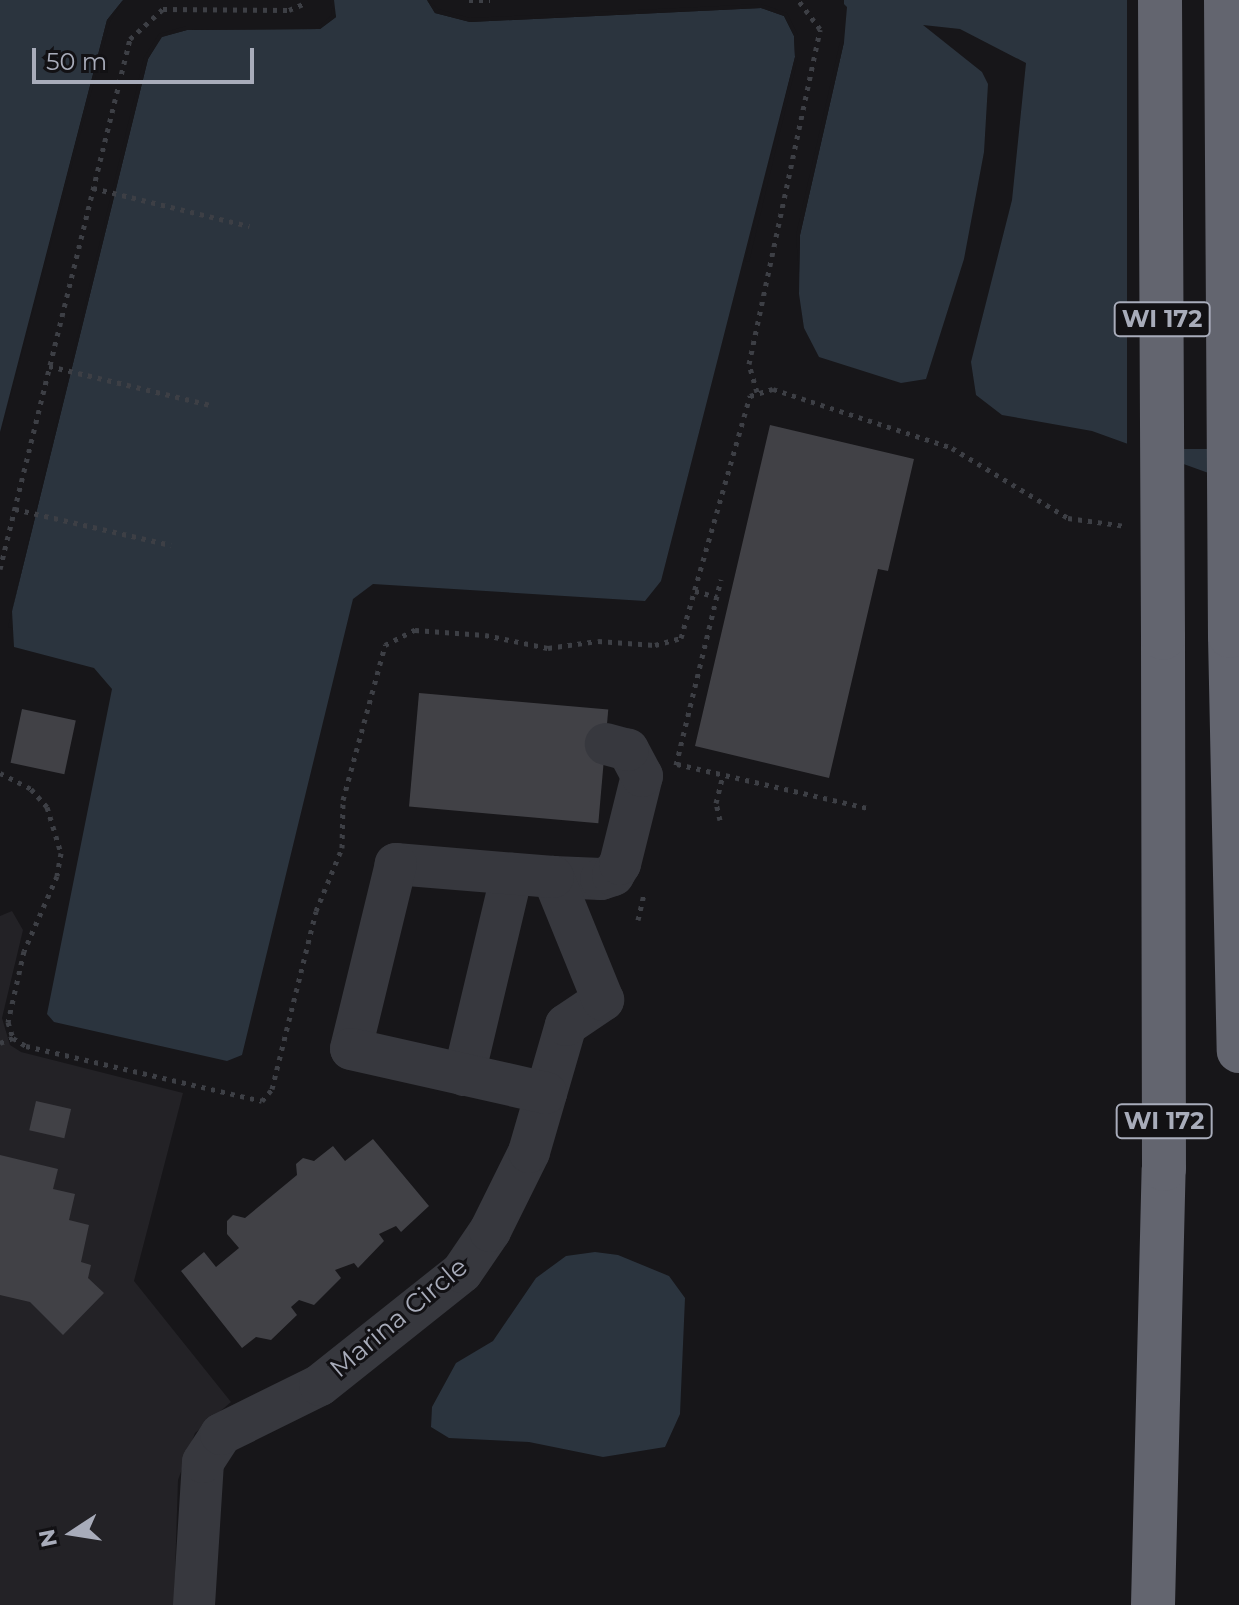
<!DOCTYPE html>
<style>
body{margin:0}
#map{position:relative;width:1239px;height:1605px;overflow:hidden;background:#171619;font-family:Montserrat,sans-serif}
div>[style]{position:absolute}
.built>*{inset:0;background:#232226}
.water>*{inset:0;background:#2b343e}
.pier>*{inset:0;background:#171619;transform-origin:0 0}
.building>*{inset:0;background:#414146;transform-origin:0 0}
.path>*{height:5px;margin-top:-2.5px;transform-origin:0;background:repeating-linear-gradient(90deg,#3d3f45 0 4px,transparent 0 10px)}
.minor>*{height:42px;margin:-21px;padding:0 21px;transform-origin:21px;border-radius:21px;background:#37383e}
.highway>*{height:44px;margin:-22px;padding:0 22px;transform-origin:22px;border-radius:22px;background:#63656f}
.highway-bridge>*{height:44px;margin:-22px;padding:0 22px;transform-origin:22px;border-radius:22px;background:#63656f}
span{translate:-50% -50%;white-space:nowrap;text-align:center;line-height:1.15;-webkit-text-stroke:6px #121114;paint-order:stroke}
.shield-label span{padding:2px 6px;background:#121114;border:2px solid;border-radius:6px;-webkit-text-stroke-width:0}
.shield-label{font-size:24px;color:#a8acba;font-weight:700}
.street-label{font-size:26px;color:#a8acba}
.north{position:absolute;left:32px;top:1493px;width:80px;height:80px;-webkit-text-stroke:6px #121114;paint-order:stroke;rotate:258deg;font-size:22px;font-weight:700;line-height:32px;text-align:center;color:#a8acba}
.north::after{content:'';display:block;margin:auto;width:28px;height:36px;background:#a8acba;clip-path:polygon(50% 0,100% 100%,50% 72%,0 100%)}
.scale{position:absolute;left:32px;top:48px;width:222px;height:36px;box-sizing:border-box;border:4px solid #a8acba;border-top:0;padding-left:10px;font-size:24px;line-height:28px;white-space:nowrap;color:#a8acba;-webkit-text-stroke:6px #121114;paint-order:stroke}
</style>
<div id="map">
<div class="built">
<i style="clip-path:polygon(12px 911px,23px 930px,2px 1018px,10px 1045px,21px 1052px,183px 1093px,134px 1281px,231px 1402px,195px 1433px,178px 1480px,174px 1605px,0 1605px,0 916px)"></i>
</div>
<div class="water">
<i style="clip-path:polygon(0 0,123px 0,107px 20px,0 432px)"></i>
<i style="clip-path:polygon(334px 0,427px 0,435px 13px,470px 22px,761px 8px,784px 16px,794px 36px,795px 57px,661px 581px,645px 601px,373px 584px,353px 599px,242px 1055px,227px 1061px,54px 1022px,47px 1014px,112px 689px,94px 668px,14px 647px,12px 611px,148px 59px,161px 37px,187px 30px,320px 29px,336px 17px)"></i>
<i style="clip-path:polygon(844px 0,1239px 0,1239px 484px,1092px 431px,1002px 415px,976px 395px,971px 362px,1012px 200px,1026px 63px,960px 29px,923px 25px,982px 72px,988px 84px,984px 152px,964px 259px,926px 379px,901px 383px,819px 357px,804px 328px,799px 294px,800px 235px,844px 42px)"></i>
<i style="clip-path:polygon(595px 1252px,618px 1255px,669px 1276px,685px 1298px,680px 1414px,665px 1447px,603px 1457px,529px 1442px,449px 1438px,431px 1427px,432px 1407px,456px 1363px,493px 1341px,536px 1278px,566px 1256px)"></i>
</div>
<div class="pier">
<i style="clip-path:polygon(123px 0,110px 22px,0 436px,107px 20px)"></i>
<i style="clip-path:polygon(330px 0,336px 17px,320px 29px,187px 30px,162px 37px,148px 59px,12px 611px,12px 628px,8px 627px,144px 57px,159px 34px,186px 26px,319px 26px,332px 15px)"></i>
<i style="clip-path:polygon(427px 0,438px 9px,470px 18px,761px 4px,787px 13px,798px 35px,798px 57px,749px 262px,745px 261px,795px 57px,794px 36px,784px 16px,761px 8px,470px 22px,435px 13px)"></i>
<i style="clip-path:polygon(840px 0,847px 7px,844px 42px,800px 235px,799px 274px,796px 235px,840px 42px)"></i>
<i style="left:1127px;top:0;width:112px;height:449px"></i>
</div>
<div class="building">
<i style="clip-path:polygon(770px 425px,914px 459px,888px 571px,878px 569px,829px 778px,695px 746px)"></i>
<i style="left:419px;top:693px;width:190px;height:114px;rotate:5deg"></i>
<i style="left:22px;top:709px;width:55px;height:55px;rotate:12deg"></i>
<i style="left:36px;top:1101px;width:36px;height:30px;rotate:13deg"></i>
<i style="clip-path:polygon(373px 1139px,429px 1206px,401px 1232px,396px 1226px,379px 1234px,384px 1241px,358px 1268px,354px 1263px,335px 1270px,341px 1278px,314px 1305px,299px 1300px,291px 1307px,297px 1315px,271px 1340px,256px 1337px,242px 1348px,181px 1271px,204px 1252px,216px 1267px,239px 1248px,227px 1234px,227px 1221px,233px 1215px,245px 1218px,297px 1175px,296px 1164px,303px 1158px,314px 1161px,333px 1146px,345px 1161px)"></i>
<i style="clip-path:polygon(0 1155px,58px 1169px,53px 1189px,75px 1194px,69px 1220px,89px 1225px,81px 1262px,91px 1265px,88px 1278px,104px 1293px,63px 1335px,30px 1302px,0 1295px)"></i>
</div>
<div class="path">
<i style="left:469px;top:0;width:21px"></i>
<i style="left:93px;top:188px;width:161px;rotate:13.7deg"></i>
<i style="left:49px;top:366px;width:166px;rotate:13.6deg"></i>
<i style="left:757px;top:392px;width:29px;rotate:-106deg"></i>
<i style="left:749px;top:364px;width:342px;rotate:-78deg"></i>
<i style="left:820px;top:29px;width:36px;rotate:-127deg"></i>
<i style="left:15px;top:509px;width:160px;rotate:13deg"></i>
<i style="left:0;top:569px;width:546px;rotate:-76.22deg"></i>
<i style="left:130px;top:39px;width:45px;rotate:-42.3deg"></i>
<i style="left:163px;top:9px;width:126px;rotate:0.5deg"></i>
<i style="left:289px;top:10px;width:15px;rotate:-23deg"></i>
<i style="left:695px;top:591px;width:23px;rotate:15deg"></i>
<i style="left:677px;top:764px;width:195px;rotate:13deg"></i>
<i style="left:676px;top:765px;width:191px;rotate:-76.4deg"></i>
<i style="left:0;top:773px;width:35px;rotate:27deg"></i>
<i style="left:31px;top:789px;width:24px;rotate:48deg"></i>
<i style="left:47px;top:807px;width:48px;rotate:73.1deg"></i>
<i style="left:61px;top:853px;width:23px;rotate:100deg"></i>
<i style="left:57px;top:876px;width:82px;rotate:113.7deg"></i>
<i style="left:24px;top:951px;width:73px;rotate:102.7deg"></i>
<i style="left:8px;top:1022px;width:17px;rotate:73deg"></i>
<i style="left:13px;top:1038px;width:15px;rotate:32deg"></i>
<i style="left:26px;top:1046px;width:242px;rotate:13.1deg"></i>
<i style="left:262px;top:1101px;width:16px;rotate:-50deg"></i>
<i style="left:272px;top:1089px;width:183px;rotate:-76.1deg"></i>
<i style="left:316px;top:911px;width:68px;rotate:-67.6deg"></i>
<i style="left:342px;top:848px;width:48px;rotate:-88.8deg"></i>
<i style="left:343px;top:800px;width:161px;rotate:-74.8deg"></i>
<i style="left:385px;top:645px;width:34px;rotate:-27deg"></i>
<i style="left:415px;top:630px;width:70px;rotate:4.1deg"></i>
<i style="left:485px;top:635px;width:64px;rotate:11.7deg"></i>
<i style="left:548px;top:648px;width:50px;rotate:-8deg"></i>
<i style="left:598px;top:641px;width:57px;rotate:4deg"></i>
<i style="left:655px;top:645px;width:27px;rotate:-15deg"></i>
<i style="left:681px;top:638px;width:252px;rotate:-74.1deg"></i>
<i style="left:750px;top:396px;width:24px;rotate:-17deg"></i>
<i style="left:773px;top:389px;width:188px;rotate:18.2deg"></i>
<i style="left:952px;top:448px;width:135px;rotate:31.1deg"></i>
<i style="left:1068px;top:518px;width:59px;rotate:7.9deg"></i>
<i style="left:720px;top:820px;width:17px;rotate:-103deg"></i>
<i style="left:716px;top:803px;width:29px;rotate:-76deg"></i>
<i style="left:638px;top:920px;width:26px;rotate:-77deg"></i>
<i style="left:0;top:1043px;width:14px;rotate:-21deg"></i>
</div>
<div class="minor">
<i style="left:553px;top:877px;width:48px;rotate:2.4deg"></i>
<i style="left:601px;top:879px;width:13px;rotate:-18deg"></i>
<i style="left:613px;top:875px;width:13px;rotate:-58deg"></i>
<i style="left:620px;top:864px;width:91px;rotate:-76deg"></i>
<i style="left:642px;top:776px;width:30px;rotate:-118deg"></i>
<i style="left:628px;top:750px;width:23px;rotate:-165deg"></i>
<i style="left:464px;top:1075px;width:207px;rotate:-76.6deg"></i>
<i style="left:194px;top:1605px;width:143px;rotate:-86.4deg"></i>
<i style="left:203px;top:1462px;width:33px;rotate:-57deg"></i>
<i style="left:221px;top:1434px;width:110px;rotate:-26.3deg"></i>
<i style="left:320px;top:1385px;width:181px;rotate:-38.5deg"></i>
<i style="left:462px;top:1272px;width:50px;rotate:-55.7deg"></i>
<i style="left:490px;top:1231px;width:88px;rotate:-63.7deg"></i>
<i style="left:529px;top:1152px;width:132px;rotate:-73.8deg"></i>
<i style="left:566px;top:1025px;width:45px;rotate:-34deg"></i>
<i style="left:603px;top:1000px;width:133px;rotate:-112.1deg"></i>
<i style="left:553px;top:877px;width:158px;rotate:-175.3deg"></i>
<i style="left:396px;top:864px;width:190px;rotate:103.7deg"></i>
<i style="left:351px;top:1049px;width:200px;rotate:12.7deg"></i>
</div>
<div class="highway">
<i style="left:1230px;top:636px;width:415px;rotate:88.8deg"></i>
<i style="left:1153px;top:1605px;width:436px;rotate:-88.6deg"></i>
<i style="left:1164px;top:1169px;width:531px;rotate:-90.11deg"></i>
</div>
<div class="highway-bridge">
<i style="left:1160px;top:0;width:638px;rotate:89.73deg"></i>
<i style="left:1226px;top:0;width:636px;rotate:89.64deg"></i>
</div>
<div class="shield-label">
<span style="left:1162px;top:319px">WI 172</span>
<span style="left:1164px;top:1121px">WI 172</span>
</div>
<div class="street-label">
<span style="left:399px;top:1318px;rotate:-40deg">Marina Circle</span>
</div>
<div class="north">N</div>
<div class="scale">50 m</div>
</div>
